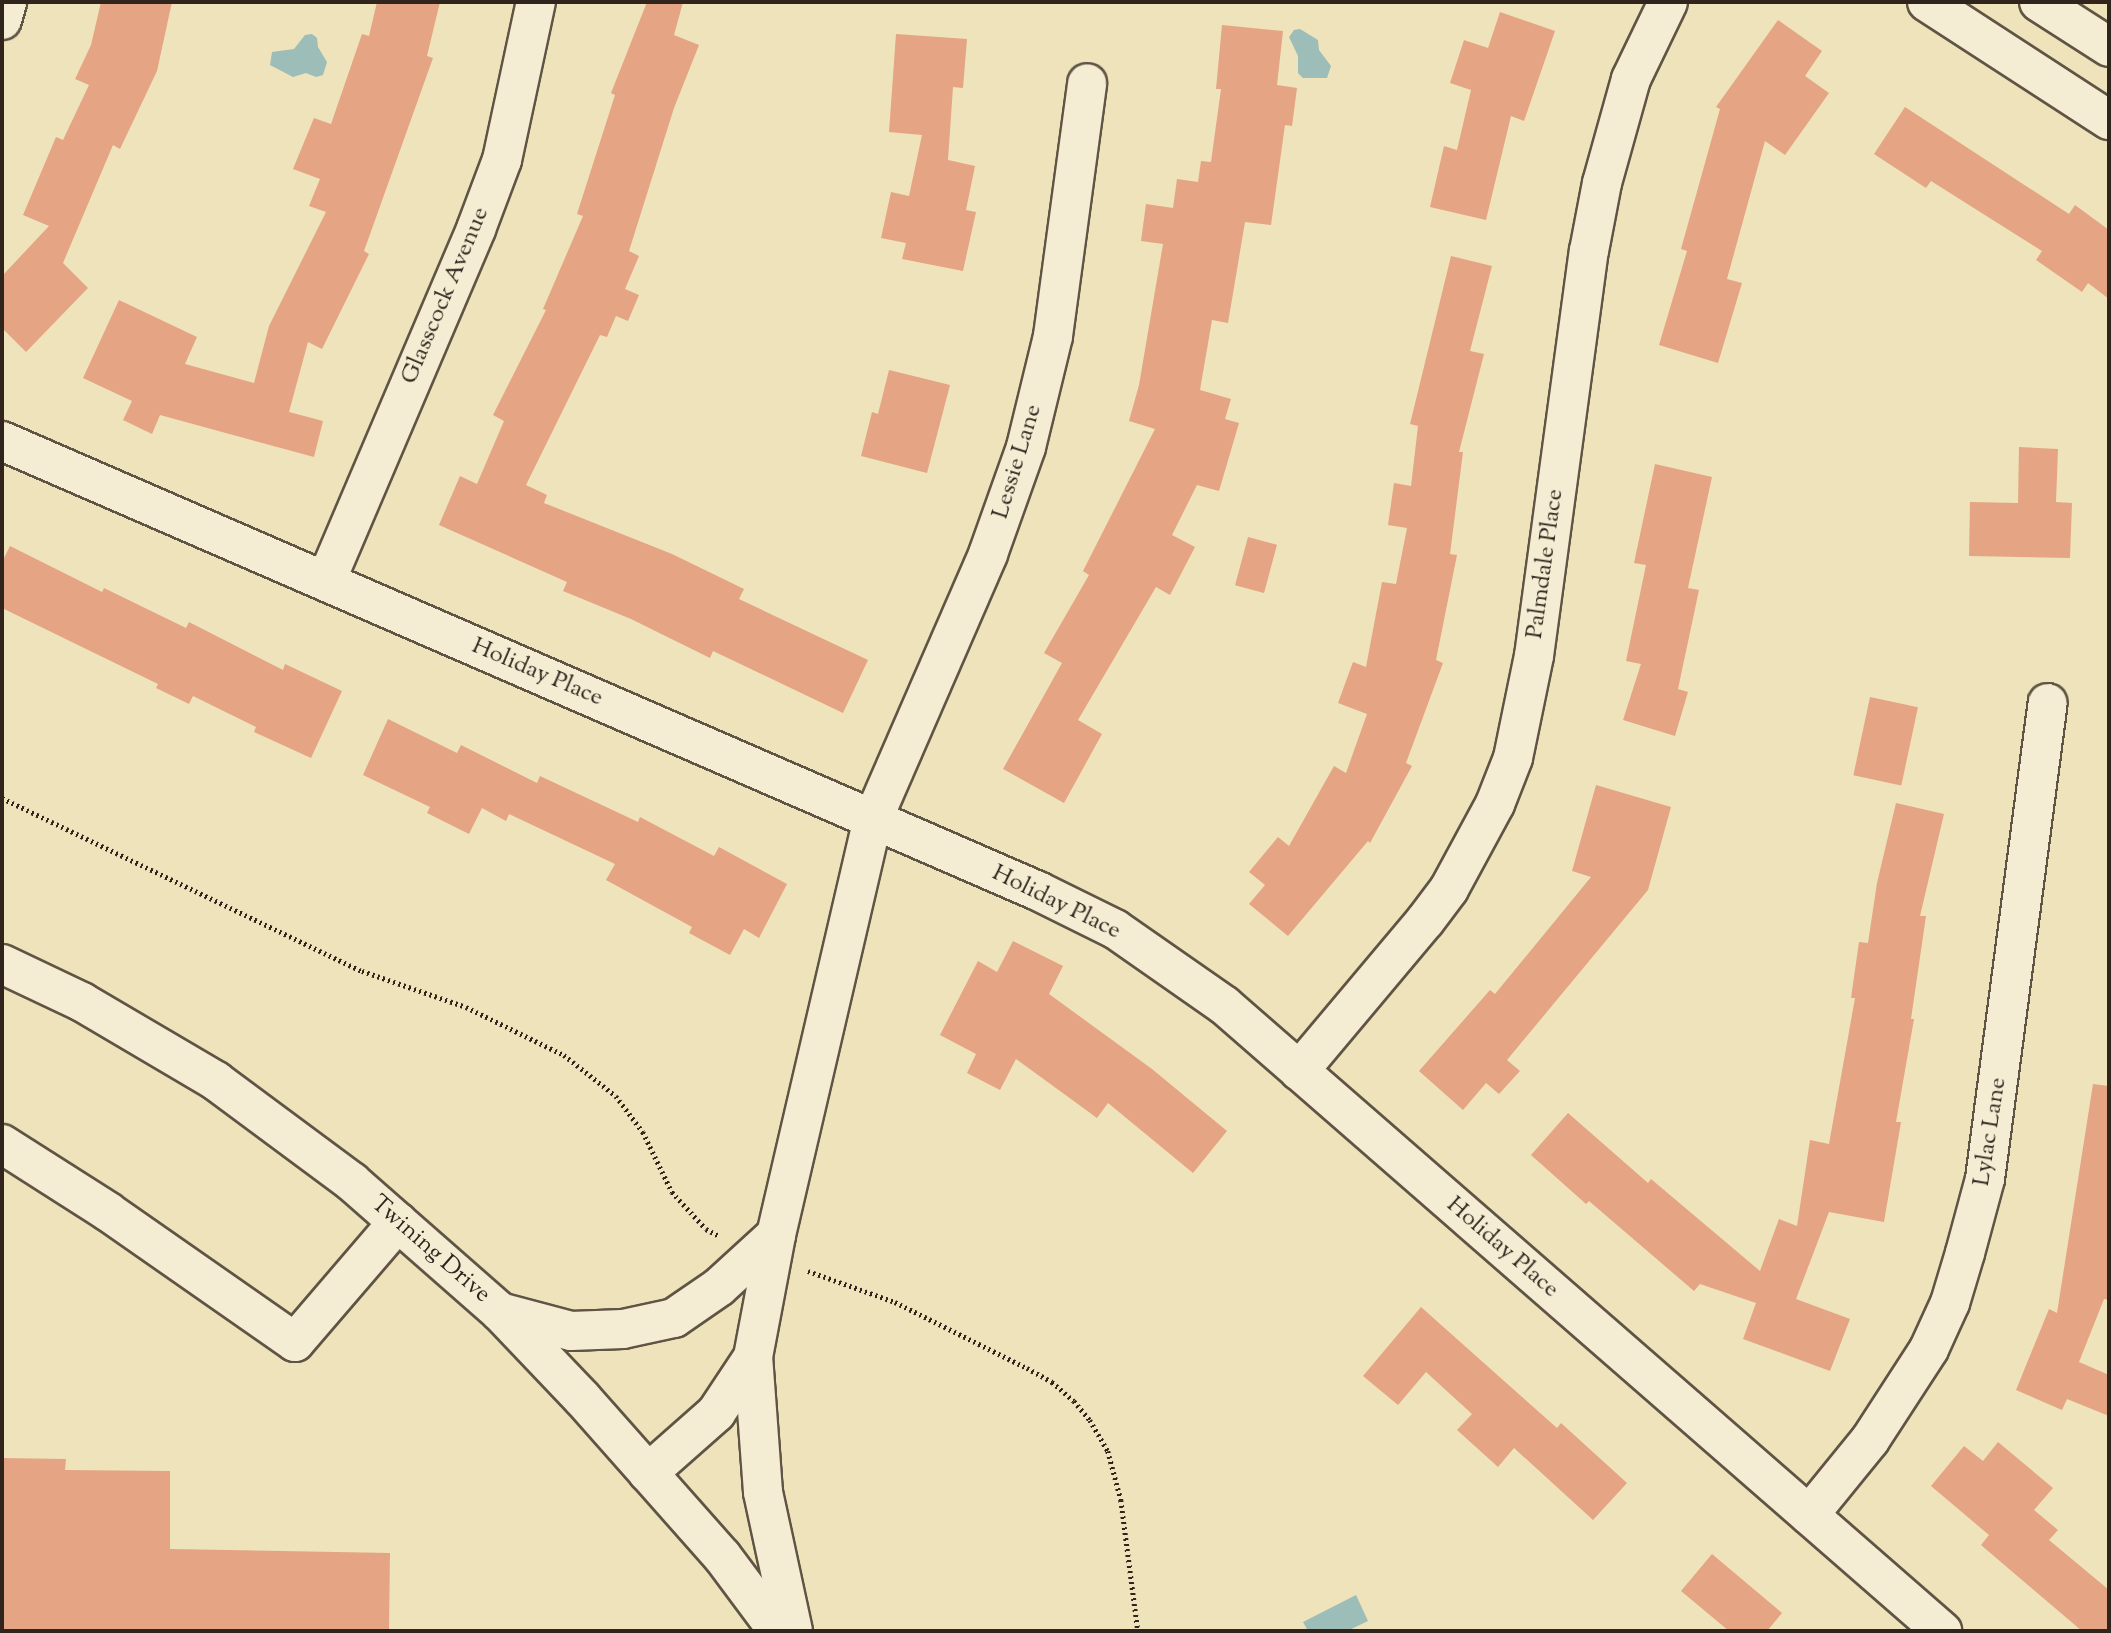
<!DOCTYPE html>
<style>
body{margin:0}
#map{position:relative;width:2111px;height:1633px;overflow:hidden;background:#eee3bb;font-family:"Sorts Mill Goudy",serif}
div>[style]{position:absolute}
.water>*{inset:0;background:#9cbdb8}
.building>*{inset:0;background:#e5a484;transform-origin:0 0}
.path>*{height:4.5px;margin-top:-2.25px;transform-origin:0;background:repeating-linear-gradient(90deg,#31241d 0 2px,transparent 0 5.5px)}
.roads{filter:drop-shadow(2px 0 #605444) drop-shadow(-2px 0 #605444) drop-shadow(0 2px #605444) drop-shadow(0 -2px #605444)}
.minor>*{height:38px;margin:-19px;padding:0 19px;transform-origin:19px;border-radius:19px;background:#f4edd3}
span{translate:-50% -50%;white-space:nowrap;text-align:center;line-height:1.15;-webkit-text-stroke:5px #f4edd3;paint-order:stroke}
.street-label{font-size:24px;color:#31241d}
.frame{position:absolute;inset:0;border:4px solid #31241d;pointer-events:none}
</style>
<div id="map">
<div class="water">
<i style="clip-path:polygon(1300px 29px,1318px 40px,1319px 50px,1331px 66px,1327px 78px,1303px 78px,1298px 73px,1298px 56px,1289px 37px,1294px 30px)"></i>
<i style="clip-path:polygon(312px 34px,317px 38px,318px 47px,327px 62px,323px 75px,316px 77px,306px 73px,293px 77px,270px 65px,272px 52px,294px 49px,305px 35px)"></i>
<i style="clip-path:polygon(1356px 1595px,1368px 1621px,1347px 1631px,1308px 1631px,1303px 1622px)"></i>
</div>
<div class="building">
<i style="clip-path:polygon(101px 2px,172px 2px,157px 71px,120px 149px,113px 145px,63px 263px,88px 288px,26px 352px,2px 328px,2px 276px,49px 226px,23px 215px,56px 137px,63px 140px,89px 85px,75px 79px,91px 45px)"></i>
<i style="clip-path:polygon(377px 2px,440px 2px,427px 56px,433px 58px,364px 251px,369px 254px,322px 349px,308px 342px,289px 412px,323px 421px,314px 457px,160px 415px,152px 434px,123px 420px,132px 401px,83px 378px,119px 300px,197px 337px,185px 364px,254px 383px,269px 326px,326px 212px,309px 206px,320px 179px,293px 169px,314px 118px,331px 124px,362px 34px,369px 36px)"></i>
<i style="clip-path:polygon(647px 2px,683px 2px,674px 35px,699px 45px,674px 108px,629px 251px,639px 256px,625px 289px,639px 295px,628px 321px,616px 316px,607px 337px,600px 335px,526px 485px,547px 495px,544px 503px,672px 554px,744px 589px,739px 599px,868px 660px,843px 713px,713px 651px,710px 658px,631px 619px,563px 591px,567px 582px,439px 525px,460px 476px,477px 484px,504px 421px,493px 415px,546px 310px,543px 309px,583px 216px,577px 214px,615px 95px,611px 93px)"></i>
<i style="clip-path:polygon(1500px 12px,1555px 31px,1524px 121px,1511px 116px,1486px 220px,1430px 207px,1444px 146px,1457px 150px,1471px 90px,1450px 83px,1464px 40px,1488px 48px)"></i>
<i style="clip-path:polygon(1778px 20px,1822px 51px,1805px 76px,1829px 93px,1785px 155px,1765px 141px,1727px 279px,1742px 283px,1718px 363px,1659px 345px,1687px 251px,1681px 249px,1720px 109px,1716px 107px)"></i>
<i style="clip-path:polygon(1222px 25px,1283px 31px,1277px 85px,1297px 88px,1292px 126px,1285px 125px,1271px 225px,1245px 222px,1228px 323px,1212px 320px,1200px 390px,1231px 399px,1225px 419px,1239px 423px,1219px 491px,1197px 485px,1172px 535px,1195px 547px,1170px 595px,1156px 587px,1078px 720px,1102px 734px,1064px 803px,1003px 769px,1062px 663px,1044px 653px,1089px 575px,1083px 571px,1155px 429px,1129px 421px,1139px 385px,1163px 244px,1141px 241px,1146px 204px,1173px 208px,1177px 179px,1198px 182px,1201px 161px,1211px 162px,1221px 89px,1216px 89px)"></i>
<i style="clip-path:polygon(896px 34px,967px 39px,963px 88px,953px 87px,948px 160px,975px 166px,966px 210px,976px 212px,963px 271px,902px 259px,906px 243px,881px 238px,891px 192px,909px 196px,922px 135px,889px 132px)"></i>
<i style="clip-path:polygon(1905px 107px,2069px 214px,2075px 205px,2109px 230px,2109px 299px,2088px 283px,2082px 292px,2036px 260px,2042px 251px,1931px 181px,1926px 188px,1874px 154px)"></i>
<i style="clip-path:polygon(1451px 256px,1492px 266px,1470px 351px,1484px 354px,1459px 452px,1463px 452px,1450px 554px,1457px 555px,1436px 660px,1443px 663px,1406px 763px,1412px 766px,1370px 843px,1368px 841px,1288px 936px,1249px 904px,1265px 885px,1249px 872px,1278px 837px,1289px 846px,1334px 766px,1346px 773px,1367px 714px,1338px 703px,1353px 662px,1366px 667px,1382px 582px,1396px 584px,1407px 528px,1388px 525px,1394px 483px,1411px 486px,1418px 426px,1410px 424px)"></i>
<i style="clip-path:polygon(889px 370px,950px 385px,927px 473px,861px 456px,872px 412px,878px 414px)"></i>
<i style="clip-path:polygon(2019px 447px,2058px 449px,2056px 502px,2072px 503px,2070px 558px,1969px 556px,1970px 502px,2018px 503px)"></i>
<i style="clip-path:polygon(1655px 464px,1712px 477px,1688px 588px,1699px 590px,1678px 689px,1688px 692px,1675px 736px,1623px 720px,1641px 664px,1626px 661px,1646px 565px,1634px 563px)"></i>
<i style="left:1248px;top:537px;width:30px;height:50px;rotate:15deg"></i>
<i style="clip-path:polygon(10px 546px,102px 592px,104px 588px,186px 628px,189px 622px,283px 670px,285px 664px,342px 691px,311px 758px,254px 732px,256px 727px,193px 696px,189px 704px,156px 688px,158px 684px,2px 608px,2px 562px)"></i>
<i style="left:1870px;top:697px;width:49px;height:80px;rotate:12deg"></i>
<i style="clip-path:polygon(388px 719px,457px 753px,461px 745px,537px 783px,540px 776px,638px 822px,640px 817px,714px 856px,719px 847px,787px 884px,759px 938px,744px 929px,730px 955px,689px 933px,692px 927px,606px 880px,615px 864px,509px 814px,506px 821px,482px 808px,469px 834px,427px 813px,430px 807px,363px 775px)"></i>
<i style="clip-path:polygon(1596px 785px,1671px 807px,1648px 890px,1507px 1060px,1520px 1071px,1499px 1094px,1486px 1083px,1463px 1110px,1419px 1071px,1490px 990px,1495px 994px,1591px 877px,1572px 871px)"></i>
<i style="clip-path:polygon(1896px 803px,1944px 814px,1920px 916px,1926px 916px,1911px 1019px,1914px 1019px,1896px 1122px,1901px 1122px,1884px 1222px,1829px 1212px,1796px 1299px,1850px 1319px,1830px 1371px,1743px 1339px,1756px 1303px,1700px 1284px,1694px 1291px,1589px 1201px,1586px 1204px,1531px 1155px,1568px 1113px,1648px 1183px,1651px 1179px,1760px 1271px,1779px 1219px,1797px 1226px,1810px 1140px,1829px 1144px,1855px 998px,1851px 998px,1859px 942px,1868px 943px,1877px 883px)"></i>
<i style="clip-path:polygon(1013px 941px,1063px 966px,1049px 994px,1152px 1069px,1227px 1131px,1193px 1173px,1108px 1103px,1097px 1118px,1016px 1059px,1000px 1090px,967px 1073px,976px 1054px,940px 1035px,978px 961px,997px 972px)"></i>
<i style="clip-path:polygon(2093px 1084px,2109px 1086px,2109px 1300px,2104px 1299px,2079px 1362px,2109px 1375px,2109px 1416px,2067px 1399px,2062px 1410px,2016px 1390px,2049px 1309px,2057px 1313px)"></i>
<i style="clip-path:polygon(1421px 1307px,1557px 1428px,1561px 1423px,1627px 1483px,1593px 1520px,1514px 1448px,1498px 1467px,1457px 1430px,1472px 1414px,1426px 1372px,1398px 1405px,1363px 1376px)"></i>
<i style="clip-path:polygon(1998px 1442px,2053px 1488px,2034px 1510px,2058px 1530px,2049px 1540px,2109px 1590px,2109px 1631px,2082px 1631px,1981px 1545px,1989px 1535px,1931px 1486px,1964px 1446px,1983px 1461px)"></i>
<i style="clip-path:polygon(2px 1458px,66px 1459px,65px 1470px,170px 1471px,170px 1549px,390px 1553px,389px 1631px,2px 1631px)"></i>
<i style="clip-path:polygon(1712px 1554px,1782px 1613px,1767px 1631px,1729px 1631px,1681px 1591px)"></i>
</div>
<div class="path">
<i style="left:2px;top:798px;width:399px;rotate:25.7deg"></i>
<i style="left:362px;top:971px;width:110px;rotate:19.1deg"></i>
<i style="left:466px;top:1007px;width:109px;rotate:26.1deg"></i>
<i style="left:564px;top:1055px;width:66px;rotate:38.3deg"></i>
<i style="left:616px;top:1096px;width:45px;rotate:53.1deg"></i>
<i style="left:643px;top:1132px;width:67px;rotate:64.2deg"></i>
<i style="left:672px;top:1192px;width:50px;rotate:47.4deg"></i>
<i style="left:706px;top:1229px;width:15px;rotate:28deg"></i>
<i style="left:808px;top:1271px;width:92px;rotate:19.6deg"></i>
<i style="left:895px;top:1302px;width:148px;rotate:26.6deg"></i>
<i style="left:1027px;top:1368px;width:29px;rotate:29deg"></i>
<i style="left:1052px;top:1382px;width:29px;rotate:41deg"></i>
<i style="left:1074px;top:1401px;width:25px;rotate:50deg"></i>
<i style="left:1090px;top:1420px;width:36px;rotate:60deg"></i>
<i style="left:1108px;top:1451px;width:51px;rotate:75.1deg"></i>
<i style="left:1121px;top:1500px;width:132px;rotate:82.6deg"></i>
</div>
<div class="roads">
<div class="minor">
<i style="left:1927px;top:2px;width:217px;rotate:33deg"></i>
<i style="left:2039px;top:2px;width:83px;rotate:32.7deg"></i>
<i style="left:2px;top:20px;width:19px;rotate:-74deg"></i>
<i style="left:2px;top:441px;width:1130px;rotate:23.48deg"></i>
<i style="left:1038px;top:891px;width:86px;rotate:26.3deg"></i>
<i style="left:1115px;top:929px;width:133px;rotate:34.9deg"></i>
<i style="left:1224px;top:1005px;width:953px;rotate:41.08deg"></i>
<i style="left:326px;top:581px;width:383px;rotate:-66.9deg"></i>
<i style="left:476px;top:229px;width:74px;rotate:-69.4deg"></i>
<i style="left:502px;top:160px;width:162px;rotate:-77.9deg"></i>
<i style="left:2px;top:964px;width:89px;rotate:25.4deg"></i>
<i style="left:82px;top:1002px;width:156px;rotate:30.5deg"></i>
<i style="left:216px;top:1081px;width:169px;rotate:36.6deg"></i>
<i style="left:352px;top:1182px;width:197px;rotate:41.3deg"></i>
<i style="left:500px;top:1312px;width:119px;rotate:46.4deg"></i>
<i style="left:582px;top:1398px;width:211px;rotate:48.5deg"></i>
<i style="left:722px;top:1556px;width:94px;rotate:53.3deg"></i>
<i style="left:1299px;top:1071px;width:196px;rotate:-50deg"></i>
<i style="left:1425px;top:921px;width:40px;rotate:-53deg"></i>
<i style="left:1449px;top:889px;width:97px;rotate:-61.6deg"></i>
<i style="left:1495px;top:804px;width:49px;rotate:-68.6deg"></i>
<i style="left:1513px;top:758px;width:104px;rotate:-78.4deg"></i>
<i style="left:1534px;top:656px;width:409px;rotate:-82.3deg"></i>
<i style="left:1589px;top:251px;width:69px;rotate:-79.2deg"></i>
<i style="left:1602px;top:183px;width:108px;rotate:-74.4deg"></i>
<i style="left:1631px;top:79px;width:85px;rotate:-64.3deg"></i>
<i style="left:2px;top:1144px;width:125px;rotate:32.5deg"></i>
<i style="left:107px;top:1211px;width:229px;rotate:34.9deg"></i>
<i style="left:295px;top:1342px;width:158px;rotate:-49.4deg"></i>
<i style="left:500px;top:1312px;width:73px;rotate:15deg"></i>
<i style="left:571px;top:1331px;width:52px;rotate:-2.2deg"></i>
<i style="left:623px;top:1329px;width:52px;rotate:-12.2deg"></i>
<i style="left:674px;top:1318px;width:55px;rotate:-34.6deg"></i>
<i style="left:719px;top:1287px;width:77px;rotate:-42.4deg"></i>
<i style="left:648px;top:1473px;width:91px;rotate:-41.4deg"></i>
<i style="left:716px;top:1413px;width:67px;rotate:-56.5deg"></i>
<i style="left:1809px;top:1515px;width:97px;rotate:-50.9deg"></i>
<i style="left:1870px;top:1440px;width:108px;rotate:-57deg"></i>
<i style="left:1929px;top:1349px;width:51px;rotate:-65.5deg"></i>
<i style="left:1950px;top:1303px;width:52px;rotate:-73.3deg"></i>
<i style="left:1965px;top:1253px;width:77px;rotate:-74.9deg"></i>
<i style="left:1985px;top:1179px;width:480px;rotate:-82.5deg"></i>
<i style="left:793px;top:1631px;width:142px;rotate:-102.2deg"></i>
<i style="left:763px;top:1492px;width:135px;rotate:-94.2deg"></i>
<i style="left:753px;top:1357px;width:124px;rotate:-79.3deg"></i>
<i style="left:776px;top:1235px;width:427px;rotate:-76.9deg"></i>
<i style="left:873px;top:819px;width:289px;rotate:-66.5deg"></i>
<i style="left:988px;top:554px;width:114px;rotate:-70.4deg"></i>
<i style="left:1026px;top:447px;width:114px;rotate:-76.3deg"></i>
<i style="left:1053px;top:336px;width:255px;rotate:-82.3deg"></i>
</div>
</div>
<div class="street-label">
<span style="left:446px;top:296px;rotate:-67deg">Glasscock Avenue</span>
<span style="left:1018px;top:462px;rotate:-73deg">Lessie Lane</span>
<span style="left:1546px;top:564px;rotate:-82deg">Palmdale Place</span>
<span style="left:537px;top:673px;rotate:23deg">Holiday Place</span>
<span style="left:1056px;top:903px;rotate:26deg">Holiday Place</span>
<span style="left:1991px;top:1132px;rotate:-81deg">Lylac Lane</span>
<span style="left:1502px;top:1248px;rotate:41deg">Holiday Place</span>
<span style="left:430px;top:1250px;rotate:41deg">Twining Drive</span>
</div>
<div class="frame"></div>
</div>
